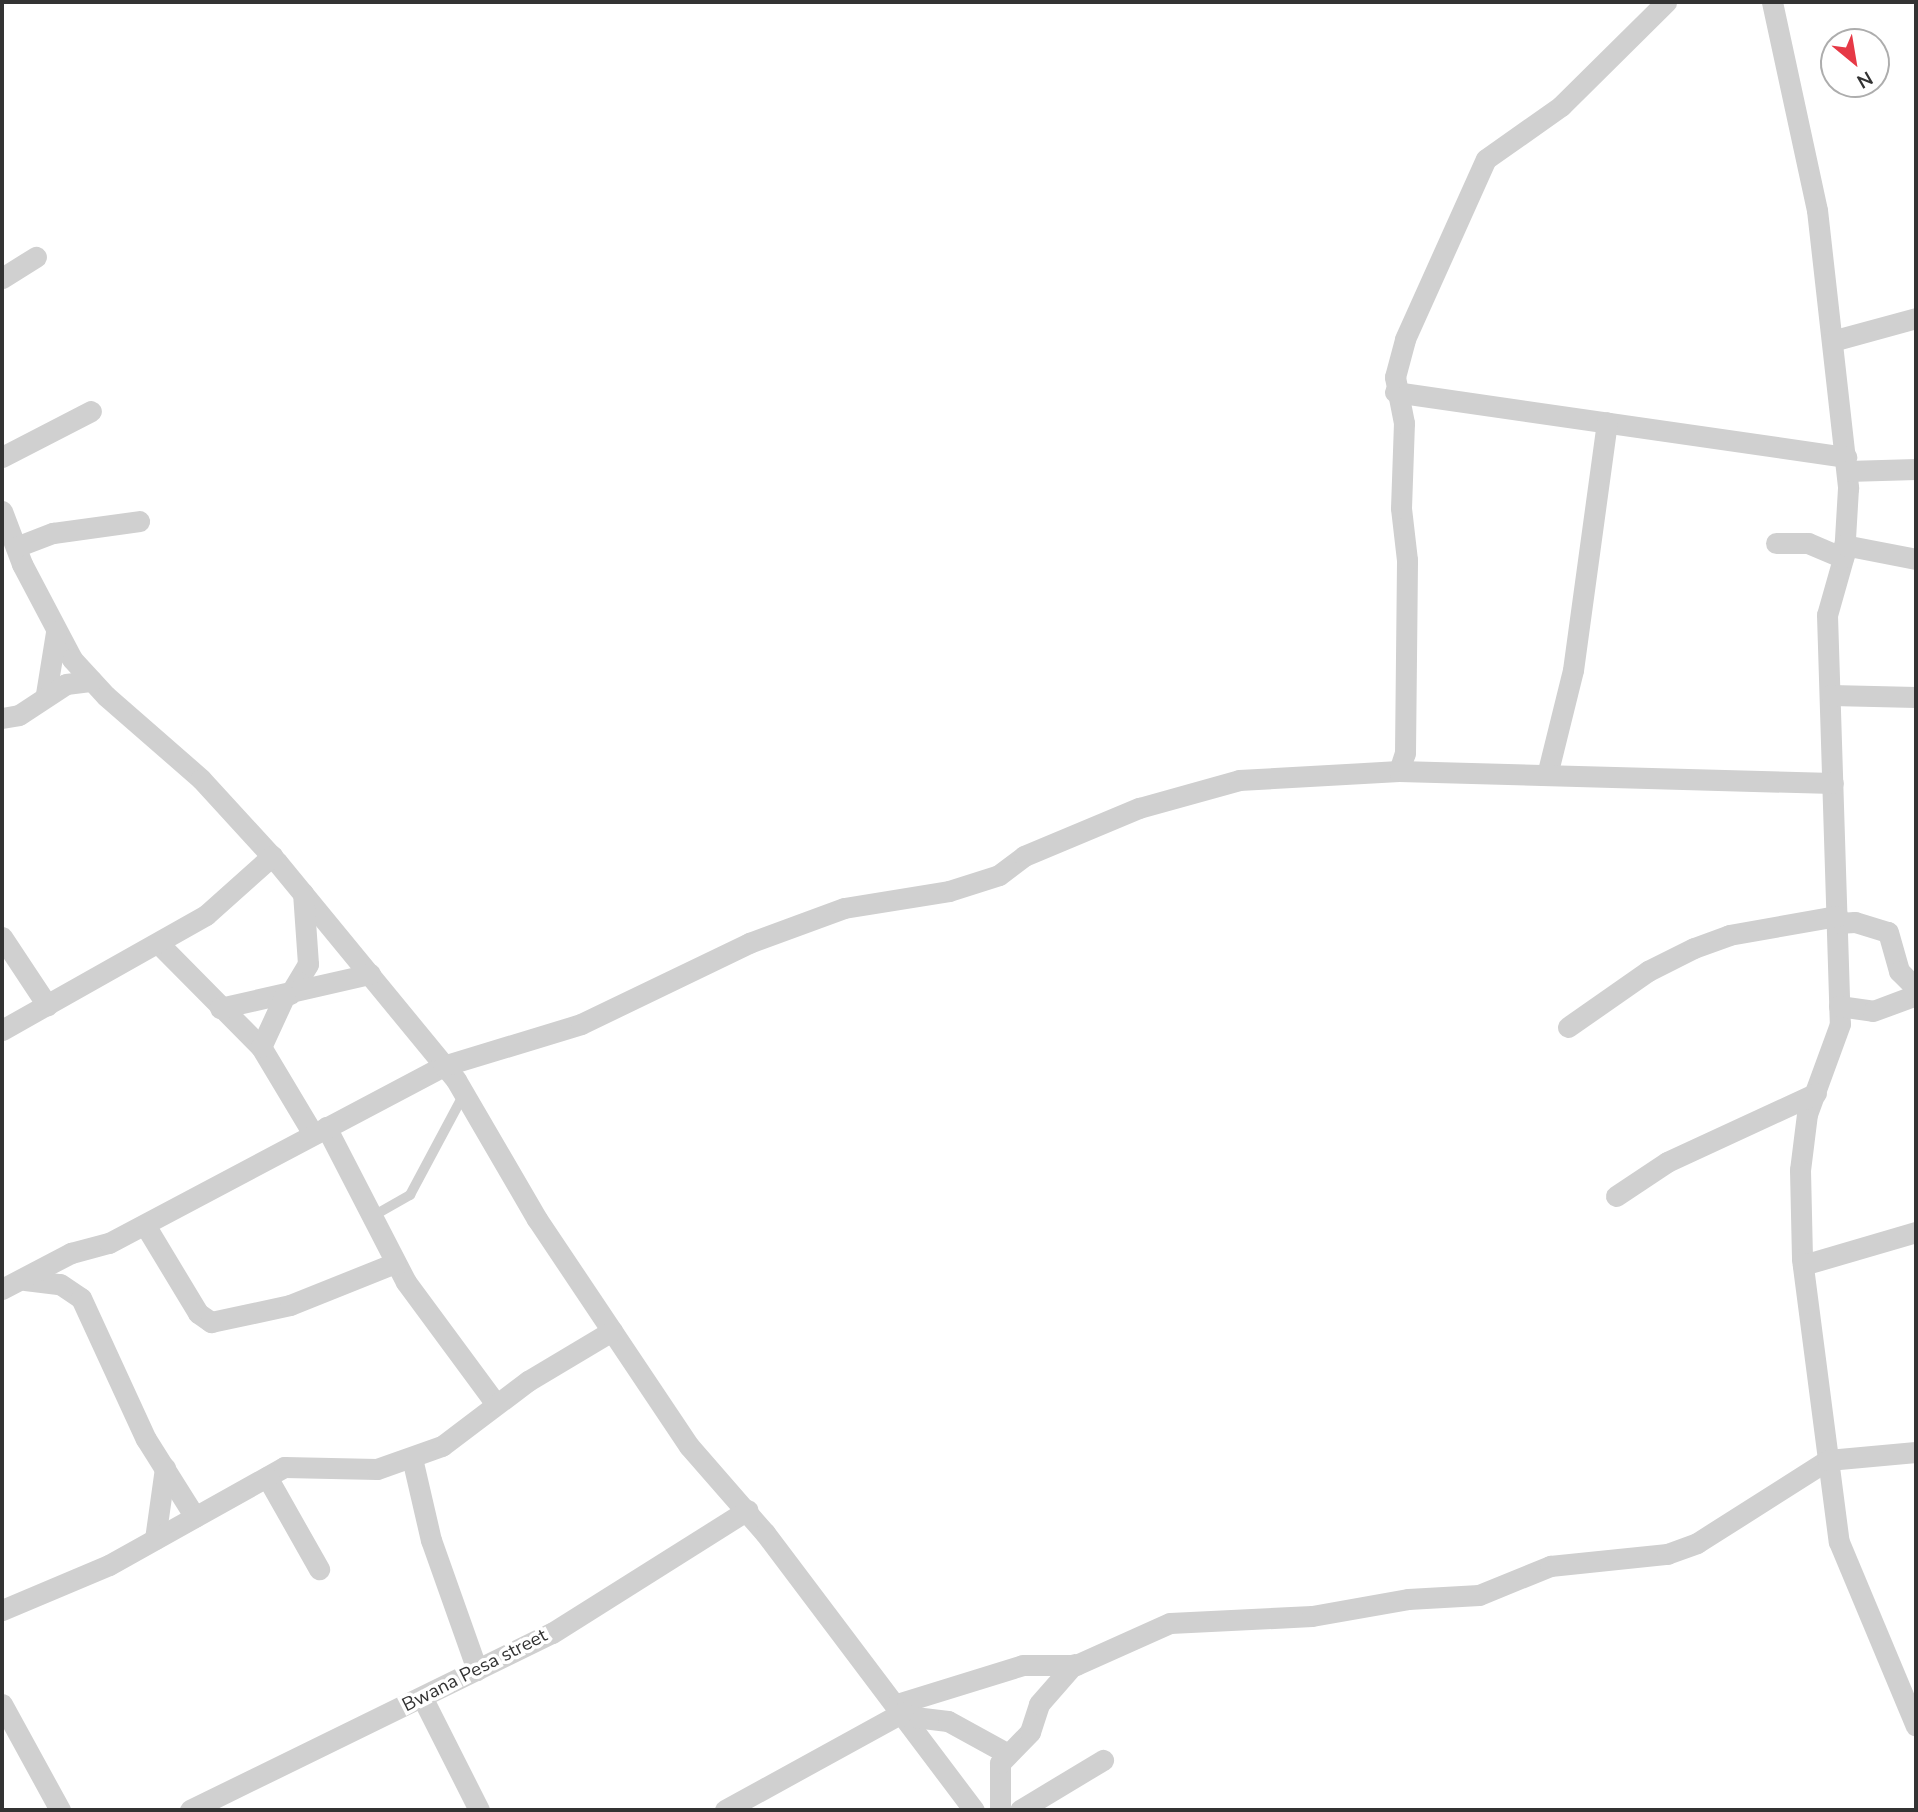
<!DOCTYPE html>
<style>
body{margin:0}
#map{position:relative;width:1918px;height:1812px;overflow:hidden;background:#fff;font-family:"Nunito Sans",sans-serif}
div>[style]{position:absolute}
.lane>*{height:10px;margin:-5px;padding:0 5px;transform-origin:5px;border-radius:5px;background:#d0d0d0}
.street>*{height:21px;margin:-10.5px;padding:0 10.5px;transform-origin:10.5px;border-radius:10.5px;background:#d0d0d0}
span{translate:-50% -50%;white-space:nowrap;text-align:center;line-height:1.15;-webkit-text-stroke:7px #fff;paint-order:stroke}
.street-label{font-size:19px;color:#333}
.frame{position:absolute;inset:0;border:4px solid #333;pointer-events:none}
.north{position:absolute;left:1820px;top:28px;width:70px;height:70px;box-sizing:border-box;background:#fff;border:2px solid #adadad;border-radius:50%;rotate:150deg;font-size:19px;font-weight:700;line-height:28px;text-align:center;color:#333}
.north::after{content:'';display:block;margin:auto;width:24px;height:32px;background:#e63946;clip-path:polygon(50% 0,100% 100%,50% 72%,0 100%)}
</style>
<div id="map">
<div class="lane">
<i style="left:373px;top:1216px;width:43px;rotate:-29.6deg"></i>
<i style="left:410px;top:1195px;width:115px;rotate:-61.9deg"></i>
</div>
<div class="street">
<i style="left:1772px;top:2px;width:213px;rotate:77.8deg"></i>
<i style="left:1817px;top:210px;width:280px;rotate:83.6deg"></i>
<i style="left:1848px;top:488px;width:67px;rotate:93.4deg"></i>
<i style="left:1844px;top:555px;width:62px;rotate:105.8deg"></i>
<i style="left:1827px;top:615px;width:409px;rotate:88.2deg"></i>
<i style="left:1840px;top:1024px;width:96px;rotate:110.1deg"></i>
<i style="left:1807px;top:1114px;width:56px;rotate:97.1deg"></i>
<i style="left:1800px;top:1170px;width:89px;rotate:88.7deg"></i>
<i style="left:1802px;top:1259px;width:285px;rotate:82.6deg"></i>
<i style="left:1839px;top:1542px;width:199px;rotate:67.3deg"></i>
<i style="left:2px;top:278px;width:40px;rotate:-32deg"></i>
<i style="left:1832px;top:341px;width:87px;rotate:-15.3deg"></i>
<i style="left:1395px;top:392px;width:456px;rotate:8.2deg"></i>
<i style="left:2px;top:457px;width:100px;rotate:-27.3deg"></i>
<i style="left:1847px;top:471px;width:69px;rotate:-1.7deg"></i>
<i style="left:2px;top:511px;width:57px;rotate:69.3deg"></i>
<i style="left:22px;top:564px;width:107px;rotate:62.2deg"></i>
<i style="left:72px;top:659px;width:50px;rotate:47.4deg"></i>
<i style="left:106px;top:696px;width:126px;rotate:41.1deg"></i>
<i style="left:201px;top:779px;width:113px;rotate:47.5deg"></i>
<i style="left:277px;top:862px;width:282px;rotate:50.6deg"></i>
<i style="left:456px;top:1080px;width:161px;rotate:59.8deg"></i>
<i style="left:537px;top:1219px;width:273px;rotate:56.2deg"></i>
<i style="left:689px;top:1446px;width:116px;rotate:48.9deg"></i>
<i style="left:765px;top:1533px;width:347px;rotate:53deg"></i>
<i style="left:1776px;top:543px;width:32px"></i>
<i style="left:1808px;top:543px;width:38px;rotate:23deg"></i>
<i style="left:1844px;top:545px;width:73px;rotate:11deg"></i>
<i style="left:16px;top:547px;width:40px;rotate:-21deg"></i>
<i style="left:53px;top:533px;width:87px;rotate:-7.9deg"></i>
<i style="left:46px;top:694px;width:63px;rotate:-80.8deg"></i>
<i style="left:1831px;top:695px;width:85px;rotate:1.3deg"></i>
<i style="left:2px;top:718px;width:17px;rotate:-10deg"></i>
<i style="left:19px;top:715px;width:56px;rotate:-33.4deg"></i>
<i style="left:66px;top:684px;width:26px;rotate:-7deg"></i>
<i style="left:1399px;top:771px;width:19px;rotate:-72deg"></i>
<i style="left:1405px;top:753px;width:193px;rotate:-89.4deg"></i>
<i style="left:1407px;top:560px;width:52px;rotate:-96.6deg"></i>
<i style="left:1401px;top:508px;width:85px;rotate:-88deg"></i>
<i style="left:1404px;top:423px;width:47px;rotate:-101.1deg"></i>
<i style="left:1395px;top:377px;width:39px;rotate:-75deg"></i>
<i style="left:1405px;top:339px;width:197px;rotate:-65.8deg"></i>
<i style="left:1486px;top:159px;width:92px;rotate:-35.2deg"></i>
<i style="left:1561px;top:106px;width:148px;rotate:-44.7deg"></i>
<i style="left:1547px;top:775px;width:108px;rotate:-76.1deg"></i>
<i style="left:1573px;top:670px;width:250px;rotate:-82.2deg"></i>
<i style="left:1837px;top:923px;width:18px;rotate:-3deg"></i>
<i style="left:1855px;top:922px;width:34px;rotate:17deg"></i>
<i style="left:1888px;top:932px;width:41px;rotate:74.2deg"></i>
<i style="left:1899px;top:971px;width:24px;rotate:45deg"></i>
<i style="left:2px;top:937px;width:82px;rotate:56.5deg"></i>
<i style="left:159px;top:944px;width:145px;rotate:45.3deg"></i>
<i style="left:261px;top:1047px;width:101px;rotate:59.1deg"></i>
<i style="left:290px;top:994px;width:35px;rotate:-59deg"></i>
<i style="left:308px;top:964px;width:71px;rotate:-94deg"></i>
<i style="left:1839px;top:1006px;width:34px;rotate:8deg"></i>
<i style="left:1873px;top:1011px;width:46px;rotate:-20.4deg"></i>
<i style="left:220px;top:1008px;width:154px;rotate:-12.8deg"></i>
<i style="left:1568px;top:1027px;width:98px;rotate:-35deg"></i>
<i style="left:1648px;top:971px;width:51px;rotate:-26.6deg"></i>
<i style="left:1694px;top:948px;width:37px;rotate:-20deg"></i>
<i style="left:1729px;top:935px;width:110px;rotate:-10deg"></i>
<i style="left:2px;top:1030px;width:234px;rotate:-29.4deg"></i>
<i style="left:206px;top:915px;width:89px;rotate:-41.8deg"></i>
<i style="left:261px;top:1047px;width:57px;rotate:-65.2deg"></i>
<i style="left:326px;top:1127px;width:174px;rotate:62.7deg"></i>
<i style="left:406px;top:1282px;width:152px;rotate:53.6deg"></i>
<i style="left:1616px;top:1196px;width:61px;rotate:-33.7deg"></i>
<i style="left:1667px;top:1162px;width:164px;rotate:-24.8deg"></i>
<i style="left:145px;top:1225px;width:103px;rotate:58.9deg"></i>
<i style="left:198px;top:1313px;width:16px;rotate:35deg"></i>
<i style="left:211px;top:1322px;width:81px;rotate:-12.1deg"></i>
<i style="left:290px;top:1305px;width:113px;rotate:-21.8deg"></i>
<i style="left:1803px;top:1265px;width:118px;rotate:-16.3deg"></i>
<i style="left:25px;top:1280px;width:35px;rotate:7deg"></i>
<i style="left:60px;top:1284px;width:25px;rotate:34deg"></i>
<i style="left:81px;top:1298px;width:155px;rotate:65.3deg"></i>
<i style="left:146px;top:1439px;width:92px;rotate:57.9deg"></i>
<i style="left:2px;top:1289px;width:78px;rotate:-27.6deg"></i>
<i style="left:71px;top:1253px;width:39px;rotate:-15deg"></i>
<i style="left:109px;top:1243px;width:378px;rotate:-27.9deg"></i>
<i style="left:443px;top:1066px;width:144px;rotate:-16.9deg"></i>
<i style="left:581px;top:1024px;width:187px;rotate:-25.7deg"></i>
<i style="left:749px;top:943px;width:101px;rotate:-20.2deg"></i>
<i style="left:844px;top:908px;width:106px;rotate:-9.2deg"></i>
<i style="left:949px;top:891px;width:52px;rotate:-17.7deg"></i>
<i style="left:999px;top:875px;width:31px;rotate:-37deg"></i>
<i style="left:1024px;top:856px;width:125px;rotate:-22.7deg"></i>
<i style="left:1139px;top:808px;width:104px;rotate:-15.6deg"></i>
<i style="left:1239px;top:780px;width:160px;rotate:-3.2deg"></i>
<i style="left:1399px;top:771px;width:434px;rotate:1.6deg"></i>
<i style="left:412px;top:1458px;width:84px;rotate:77deg"></i>
<i style="left:431px;top:1540px;width:138px;rotate:70.5deg"></i>
<i style="left:267px;top:1477px;width:106px;rotate:60.5deg"></i>
<i style="left:155px;top:1539px;width:72px;rotate:-82deg"></i>
<i style="left:2px;top:1610px;width:116px;rotate:-22.8deg"></i>
<i style="left:109px;top:1565px;width:201px;rotate:-29.2deg"></i>
<i style="left:284px;top:1467px;width:93px;rotate:1.2deg"></i>
<i style="left:377px;top:1469px;width:69px;rotate:-19.5deg"></i>
<i style="left:442px;top:1446px;width:108px;rotate:-37.1deg"></i>
<i style="left:528px;top:1381px;width:98px;rotate:-30.8deg"></i>
<i style="left:423px;top:1699px;width:124px;rotate:63.2deg"></i>
<i style="left:2px;top:1704px;width:121px;rotate:61.3deg"></i>
<i style="left:897px;top:1704px;width:132px;rotate:-17.2deg"></i>
<i style="left:1023px;top:1665px;width:53px"></i>
<i style="left:1076px;top:1665px;width:103px;rotate:-24.1deg"></i>
<i style="left:1170px;top:1623px;width:142px;rotate:-2.8deg"></i>
<i style="left:1312px;top:1616px;width:97px;rotate:-10deg"></i>
<i style="left:1408px;top:1599px;width:71px;rotate:-3.2deg"></i>
<i style="left:1479px;top:1595px;width:77px;rotate:-22.2deg"></i>
<i style="left:1550px;top:1566px;width:118px;rotate:-5.9deg"></i>
<i style="left:1667px;top:1554px;width:32px;rotate:-20deg"></i>
<i style="left:1697px;top:1543px;width:155px;rotate:-32.4deg"></i>
<i style="left:1828px;top:1460px;width:88px;rotate:-5.2deg"></i>
<i style="left:906px;top:1716px;width:42px;rotate:6.8deg"></i>
<i style="left:948px;top:1721px;width:68px;rotate:28.8deg"></i>
<i style="left:190px;top:1810px;width:403px;rotate:-26.1deg"></i>
<i style="left:552px;top:1633px;width:231px;rotate:-32.2deg"></i>
<i style="left:725px;top:1810px;width:203px;rotate:-28.8deg"></i>
<i style="left:1000px;top:1810px;width:47px;rotate:-90deg"></i>
<i style="left:1000px;top:1763px;width:43px;rotate:-45.9deg"></i>
<i style="left:1030px;top:1732px;width:29px;rotate:-72deg"></i>
<i style="left:1039px;top:1704px;width:53px;rotate:-48.8deg"></i>
<i style="left:1020px;top:1810px;width:97px;rotate:-31.1deg"></i>
</div>
<div class="street-label">
<span style="left:475px;top:1671px;rotate:-27deg">Bwana Pesa street</span>
</div>
<div class="frame"></div>
<div class="north">N</div>
</div>
